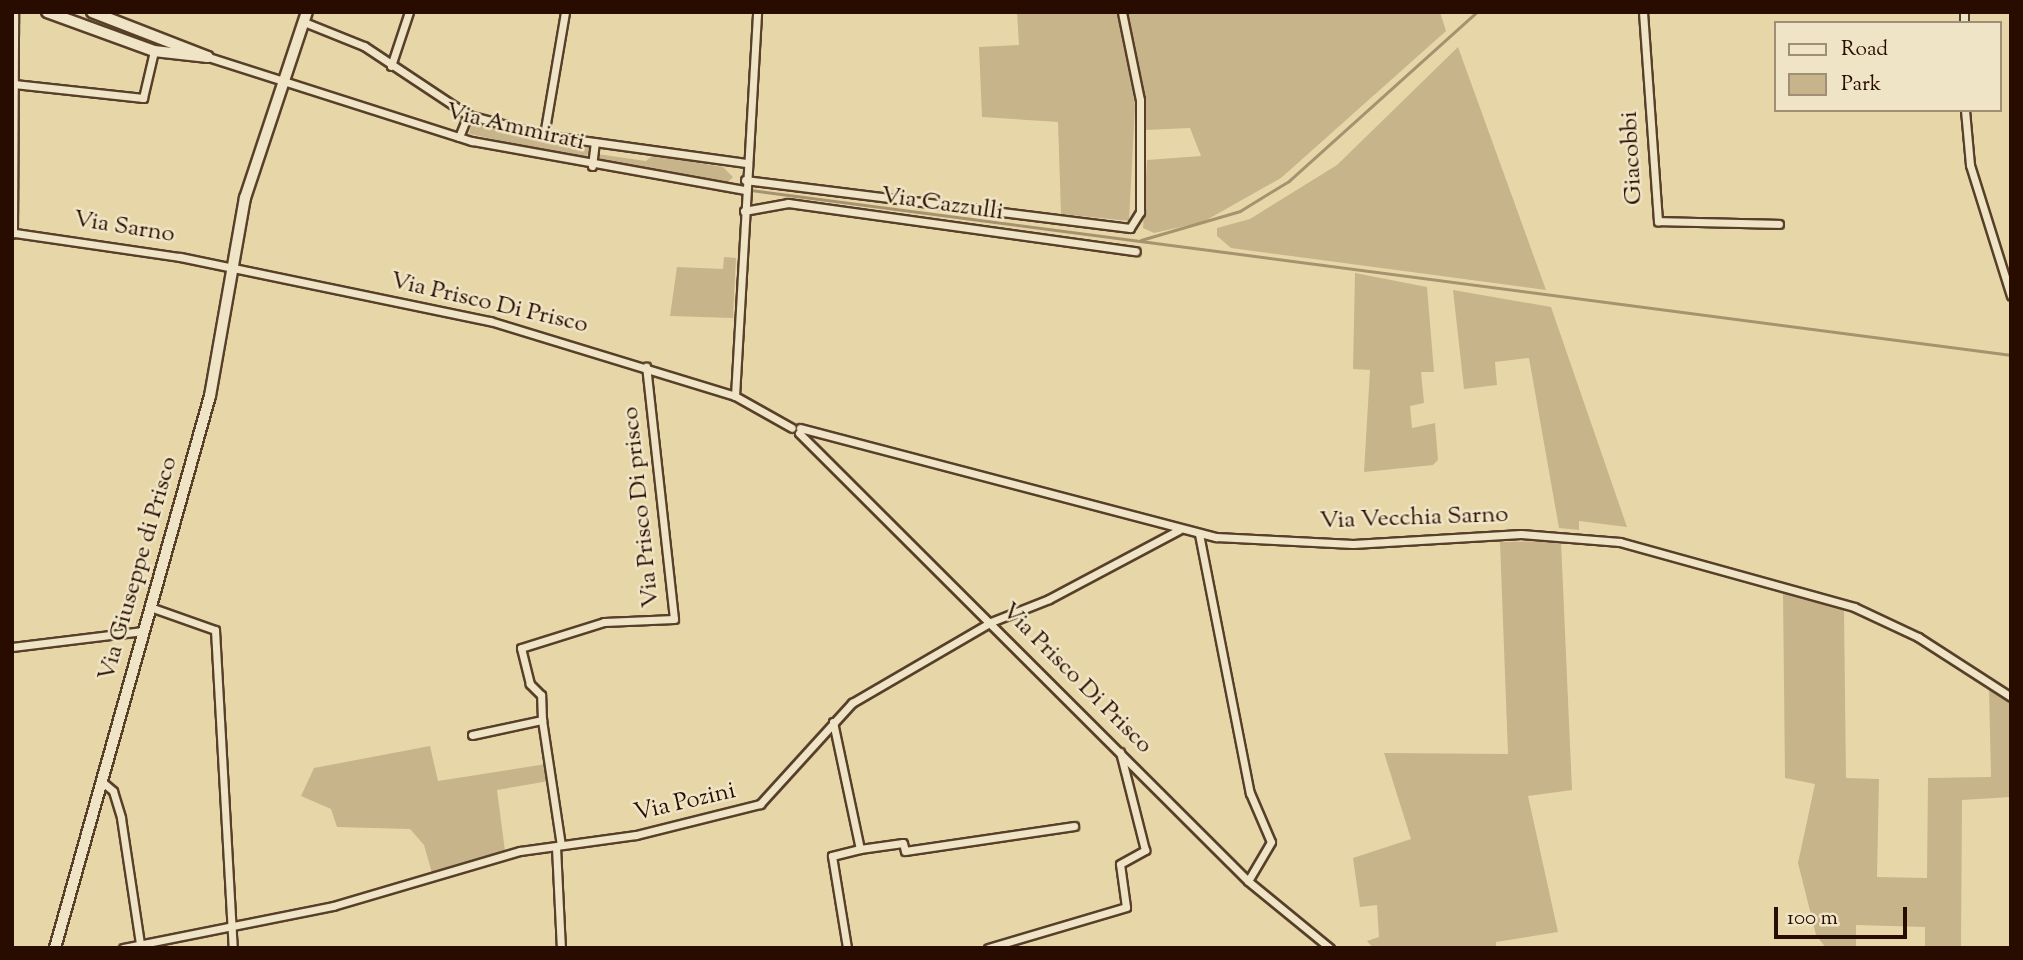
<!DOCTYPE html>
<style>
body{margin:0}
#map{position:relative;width:2023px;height:960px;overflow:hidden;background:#e7d7a8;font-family:"Sorts Mill Goudy",serif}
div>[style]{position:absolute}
.green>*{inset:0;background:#c7b48b;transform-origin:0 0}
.stream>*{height:2.5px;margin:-1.25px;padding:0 1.25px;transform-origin:1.25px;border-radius:1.25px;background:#a6926f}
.roads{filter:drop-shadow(2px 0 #583f2a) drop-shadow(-2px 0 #583f2a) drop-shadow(0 2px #583f2a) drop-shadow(0 -2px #583f2a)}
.street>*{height:7px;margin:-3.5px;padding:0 3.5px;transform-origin:3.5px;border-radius:3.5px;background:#efe5c6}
.secondary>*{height:10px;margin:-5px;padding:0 5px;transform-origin:5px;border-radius:5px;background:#efe5c6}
span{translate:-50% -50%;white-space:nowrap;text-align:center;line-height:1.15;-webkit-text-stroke:5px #efe5c6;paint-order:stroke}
.street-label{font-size:24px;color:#290c00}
.frame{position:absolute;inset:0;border:14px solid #290c00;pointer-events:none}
.legend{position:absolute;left:1774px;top:21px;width:228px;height:91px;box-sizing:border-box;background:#efe5c6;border:2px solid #a08e77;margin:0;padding:9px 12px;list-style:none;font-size:21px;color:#290c00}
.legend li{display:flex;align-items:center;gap:14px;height:35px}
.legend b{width:35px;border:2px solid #a08e77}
.scale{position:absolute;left:1774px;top:907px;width:133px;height:32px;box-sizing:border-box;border:4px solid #290c00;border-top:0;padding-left:9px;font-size:21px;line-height:24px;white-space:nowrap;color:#290c00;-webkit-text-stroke:5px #efe5c6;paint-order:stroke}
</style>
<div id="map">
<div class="green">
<i style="clip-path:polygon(1017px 12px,1120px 12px,1135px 106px,1129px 221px,1061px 214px,1058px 122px,982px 117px,979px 47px,1019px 45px)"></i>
<i style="clip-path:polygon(1127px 12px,1440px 12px,1446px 31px,1281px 178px,1203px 222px,1154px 233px,1143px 228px,1147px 160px,1201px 156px,1190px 128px,1145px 130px)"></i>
<i style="clip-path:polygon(1458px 47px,1546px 290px,1231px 248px,1217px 236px,1217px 228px,1250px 219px,1337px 165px)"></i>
<i style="left:472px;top:121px;width:120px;height:13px;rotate:13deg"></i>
<i style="clip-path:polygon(597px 154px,646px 161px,653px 155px,723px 167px,733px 177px,727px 183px,597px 164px)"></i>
<i style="clip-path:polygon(724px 257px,736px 258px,733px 318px,670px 316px,677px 267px,723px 269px)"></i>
<i style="clip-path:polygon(1355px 273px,1427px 287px,1434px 372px,1421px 372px,1424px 403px,1410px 406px,1412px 428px,1435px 423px,1438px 460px,1433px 465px,1364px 472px,1370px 370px,1353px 369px)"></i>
<i style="clip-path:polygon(1453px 290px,1551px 307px,1627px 527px,1579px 521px,1579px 530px,1559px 528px,1529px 358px,1495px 362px,1497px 385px,1464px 389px)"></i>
<i style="clip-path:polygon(1561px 541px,1572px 790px,1528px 796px,1558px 932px,1496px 942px,1496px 948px,1373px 948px,1367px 941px,1379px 937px,1377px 905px,1360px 907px,1353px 858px,1411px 839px,1384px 753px,1508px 754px,1500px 542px)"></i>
<i style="clip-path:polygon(1783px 593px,1844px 610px,1846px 778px,1879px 779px,1877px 877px,1927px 878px,1928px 778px,1991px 777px,1989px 689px,2011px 704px,2011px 797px,1962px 800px,1961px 948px,1925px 948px,1925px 927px,1856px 925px,1856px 948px,1826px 948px,1816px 935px,1798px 863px,1815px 784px,1785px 778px)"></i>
<i style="clip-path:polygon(430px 746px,438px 781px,546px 764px,549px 781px,497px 790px,505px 851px,432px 873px,424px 845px,410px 829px,337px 827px,331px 809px,301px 796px,314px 768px)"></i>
</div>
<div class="stream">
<i style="left:751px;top:190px;width:1271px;rotate:7.46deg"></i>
<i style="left:1141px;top:240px;width:103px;rotate:-16.3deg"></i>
<i style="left:1240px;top:211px;width:57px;rotate:-31.5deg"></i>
<i style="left:1289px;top:181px;width:253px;rotate:-42deg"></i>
</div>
<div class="roads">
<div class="street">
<i style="left:1643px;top:12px;width:210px;rotate:85.9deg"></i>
<i style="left:1658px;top:221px;width:121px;rotate:1.4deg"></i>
<i style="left:304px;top:22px;width:65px;rotate:21.8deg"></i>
<i style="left:364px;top:46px;width:125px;rotate:33.6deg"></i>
<i style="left:468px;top:115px;width:79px;rotate:14.7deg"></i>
<i style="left:544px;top:135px;width:204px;rotate:7.9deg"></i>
<i style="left:1964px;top:23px;width:11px;rotate:-90deg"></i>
<i style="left:208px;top:57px;width:277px;rotate:17.7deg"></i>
<i style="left:472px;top:141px;width:277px;rotate:10.2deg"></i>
<i style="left:391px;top:66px;width:57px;rotate:-71.6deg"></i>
<i style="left:14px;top:84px;width:130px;rotate:6.2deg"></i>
<i style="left:143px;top:98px;width:48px;rotate:-76.8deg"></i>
<i style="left:1965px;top:110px;width:55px;rotate:84.8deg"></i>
<i style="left:1970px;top:165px;width:137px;rotate:72.6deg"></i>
<i style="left:544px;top:135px;width:125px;rotate:-80.3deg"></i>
<i style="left:459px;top:137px;width:24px;rotate:-68deg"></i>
<i style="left:592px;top:166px;width:24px;rotate:-83deg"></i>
<i style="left:745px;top:180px;width:388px;rotate:7.1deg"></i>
<i style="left:1130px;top:228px;width:19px;rotate:-58deg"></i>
<i style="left:1140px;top:212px;width:112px;rotate:-90deg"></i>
<i style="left:1140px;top:100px;width:90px;rotate:-101.6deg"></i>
<i style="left:744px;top:211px;width:45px;rotate:-10.3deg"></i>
<i style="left:788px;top:203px;width:351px;rotate:7.9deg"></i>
<i style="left:15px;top:233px;width:167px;rotate:8.3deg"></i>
<i style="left:180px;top:257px;width:317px;rotate:11.7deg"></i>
<i style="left:490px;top:321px;width:256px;rotate:17deg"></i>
<i style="left:735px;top:396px;width:65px;rotate:29.3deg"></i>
<i style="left:735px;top:396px;width:385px;rotate:-86.7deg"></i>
<i style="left:800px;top:428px;width:430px;rotate:14.7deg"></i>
<i style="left:1216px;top:537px;width:137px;rotate:2.9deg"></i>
<i style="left:1353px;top:544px;width:168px;rotate:-3.4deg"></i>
<i style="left:1521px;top:534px;width:99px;rotate:4.6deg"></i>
<i style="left:1620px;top:542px;width:243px;rotate:15.5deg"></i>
<i style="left:1854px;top:607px;width:71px;rotate:25.1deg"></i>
<i style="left:1918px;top:637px;width:111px;rotate:32.8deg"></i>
<i style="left:799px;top:433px;width:634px;rotate:44.94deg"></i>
<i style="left:1248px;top:881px;width:106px;rotate:39.3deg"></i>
<i style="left:1199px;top:534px;width:264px;rotate:78.9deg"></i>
<i style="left:1250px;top:793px;width:53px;rotate:66.8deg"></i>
<i style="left:1271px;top:842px;width:45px;rotate:120.5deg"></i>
<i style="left:150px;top:607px;width:69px;rotate:19.5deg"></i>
<i style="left:215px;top:630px;width:319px;rotate:86.8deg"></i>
<i style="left:12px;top:647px;width:132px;rotate:-7deg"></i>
<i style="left:542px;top:720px;width:25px;rotate:-92deg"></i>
<i style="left:541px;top:695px;width:16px;rotate:-135deg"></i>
<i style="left:530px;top:684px;width:37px;rotate:-104deg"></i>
<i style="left:521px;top:648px;width:87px;rotate:-17.4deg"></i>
<i style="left:604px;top:622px;width:70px;rotate:-2.5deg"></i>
<i style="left:674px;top:619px;width:254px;rotate:-96.3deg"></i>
<i style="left:833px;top:722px;width:130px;rotate:78deg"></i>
<i style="left:860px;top:849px;width:29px;rotate:166deg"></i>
<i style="left:832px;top:856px;width:93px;rotate:80.7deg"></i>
<i style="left:472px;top:735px;width:72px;rotate:-12.1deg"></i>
<i style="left:542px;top:720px;width:126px;rotate:81.4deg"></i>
<i style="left:100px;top:780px;width:17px;rotate:40deg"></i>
<i style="left:113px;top:791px;width:28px;rotate:73deg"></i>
<i style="left:121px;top:818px;width:127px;rotate:81.4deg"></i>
<i style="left:556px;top:847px;width:101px;rotate:87.2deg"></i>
<i style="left:860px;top:849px;width:43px;rotate:-7.9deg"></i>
<i style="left:903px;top:843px;width:8px;rotate:76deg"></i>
<i style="left:905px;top:851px;width:171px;rotate:-8.4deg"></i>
<i style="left:123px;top:948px;width:214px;rotate:-11.3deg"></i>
<i style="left:333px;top:906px;width:195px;rotate:-16.4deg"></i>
<i style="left:520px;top:851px;width:117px;rotate:-7.9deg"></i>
<i style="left:636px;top:835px;width:128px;rotate:-14deg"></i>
<i style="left:760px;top:804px;width:137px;rotate:-47.7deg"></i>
<i style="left:852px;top:703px;width:161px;rotate:-30.2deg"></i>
<i style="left:991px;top:622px;width:62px;rotate:-21.6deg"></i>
<i style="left:1049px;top:599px;width:147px;rotate:-28deg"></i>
<i style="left:988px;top:948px;width:144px;rotate:-16.5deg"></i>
<i style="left:1126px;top:907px;width:43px;rotate:-97.9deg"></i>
<i style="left:1120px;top:864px;width:29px;rotate:-29deg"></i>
<i style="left:1145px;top:850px;width:101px;rotate:-104.3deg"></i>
</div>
<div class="secondary">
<i style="left:47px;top:12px;width:114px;rotate:20deg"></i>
<i style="left:154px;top:51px;width:54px;rotate:6.3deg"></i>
<i style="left:92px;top:12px;width:124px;rotate:21.2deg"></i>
<i style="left:12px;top:233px;width:221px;rotate:-89.7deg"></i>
<i style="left:55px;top:948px;width:573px;rotate:-74.32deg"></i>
<i style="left:210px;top:396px;width:201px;rotate:-80deg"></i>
<i style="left:245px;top:198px;width:196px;rotate:-71.6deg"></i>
</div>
</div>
<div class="street-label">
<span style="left:515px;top:128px;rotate:13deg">Via Ammirati</span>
<span style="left:1633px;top:158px;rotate:-93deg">Giacobbi</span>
<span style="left:942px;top:205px;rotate:8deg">Via Cazzulli</span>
<span style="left:124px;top:228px;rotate:9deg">Via Sarno</span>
<span style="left:489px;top:304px;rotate:13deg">Via Prisco Di Prisco</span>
<span style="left:642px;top:507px;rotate:-96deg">Via Prisco Di prisco</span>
<span style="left:1414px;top:519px;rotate:-2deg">Via Vecchia Sarno</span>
<span style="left:139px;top:569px;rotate:-74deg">Via Giuseppe di Prisco</span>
<span style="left:1076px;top:679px;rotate:45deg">Via Prisco Di Prisco</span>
<span style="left:685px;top:803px;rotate:-13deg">Via Pozini</span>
</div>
<div class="frame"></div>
<ul class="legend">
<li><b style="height:9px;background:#efe5c6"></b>Road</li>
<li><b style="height:19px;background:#c7b48b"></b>Park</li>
</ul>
<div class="scale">100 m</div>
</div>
